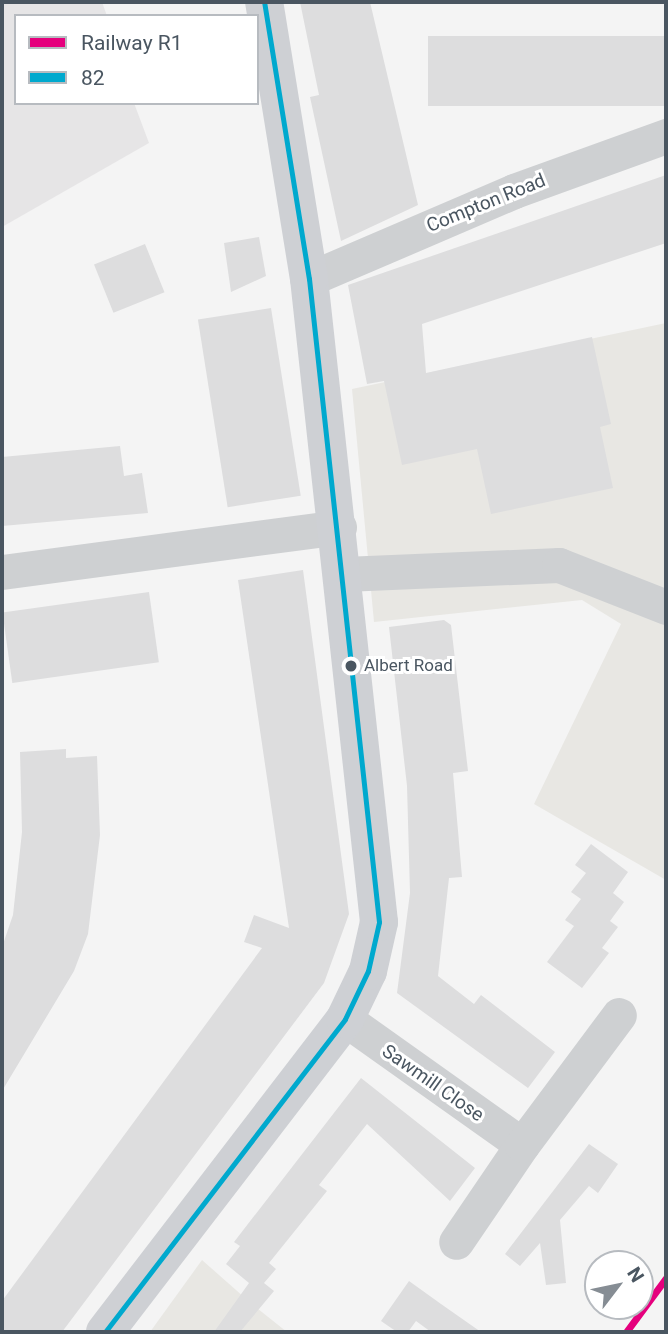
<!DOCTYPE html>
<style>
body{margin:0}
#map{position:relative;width:668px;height:1334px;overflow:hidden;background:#f4f4f4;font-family:Roboto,sans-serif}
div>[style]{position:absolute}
.commercial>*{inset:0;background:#e8e7e3}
.education>*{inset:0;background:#e6e5e6}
.building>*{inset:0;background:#ddddde;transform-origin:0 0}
.street>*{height:35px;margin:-17.5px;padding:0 17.5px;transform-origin:17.5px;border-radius:17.5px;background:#ced0d2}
.secondary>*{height:38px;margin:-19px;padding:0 19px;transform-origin:19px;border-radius:19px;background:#ced0d4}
.bus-1>*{height:5px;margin:-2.5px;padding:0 2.5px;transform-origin:2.5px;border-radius:2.5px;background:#00a9ce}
.rail-1>*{height:7px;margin:-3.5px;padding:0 3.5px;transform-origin:3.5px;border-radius:3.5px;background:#e5007d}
.dots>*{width:19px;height:19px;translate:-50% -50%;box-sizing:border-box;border:4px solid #fff;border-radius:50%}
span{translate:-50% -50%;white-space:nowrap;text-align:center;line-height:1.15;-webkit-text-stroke:6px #fff;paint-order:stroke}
.bus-label{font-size:17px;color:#4a5661}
.left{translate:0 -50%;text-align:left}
.street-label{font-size:19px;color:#4a5661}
.frame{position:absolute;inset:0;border:4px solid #4a5661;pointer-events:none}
.legend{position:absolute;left:14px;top:14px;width:245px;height:91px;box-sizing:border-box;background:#fff;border:2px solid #b7bbc0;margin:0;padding:9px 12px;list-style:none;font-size:21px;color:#4a5661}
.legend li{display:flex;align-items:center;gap:14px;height:35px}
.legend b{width:35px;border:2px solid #b7bbc0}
.north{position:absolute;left:584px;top:1250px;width:70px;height:70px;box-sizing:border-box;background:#fff;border:2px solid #b7bbc0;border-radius:50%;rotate:58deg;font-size:19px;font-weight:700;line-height:28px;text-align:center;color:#4a5661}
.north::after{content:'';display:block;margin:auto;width:24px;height:32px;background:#868d94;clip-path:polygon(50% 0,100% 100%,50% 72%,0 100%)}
</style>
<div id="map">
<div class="commercial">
<i style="clip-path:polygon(666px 323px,666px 880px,534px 804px,621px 624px,582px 600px,374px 622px,352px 389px)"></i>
<i style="clip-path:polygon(202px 1260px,253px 1305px,287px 1332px,150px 1332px)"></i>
</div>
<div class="education">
<i style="clip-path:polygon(2px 2px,102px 2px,107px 16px,16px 16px,16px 103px,134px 103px,149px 143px,2px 227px)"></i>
</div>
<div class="building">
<i style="clip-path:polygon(300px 2px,370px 2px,418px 205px,341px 241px,310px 97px,319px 95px)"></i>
<i style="left:666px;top:36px;width:70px;height:238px;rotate:90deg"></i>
<i style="clip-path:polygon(666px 175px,666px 243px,422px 324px,426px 373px,592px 337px,611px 424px,600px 427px,613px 488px,491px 514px,477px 449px,402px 465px,384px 381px,367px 384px,348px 285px)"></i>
<i style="clip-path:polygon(259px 237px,266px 276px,231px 292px,224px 243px)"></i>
<i style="left:145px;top:244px;width:52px;height:55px;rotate:68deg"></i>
<i style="left:271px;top:308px;width:190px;height:74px;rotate:81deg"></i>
<i style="clip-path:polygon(120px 446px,124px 476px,142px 473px,148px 513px,2px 526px,2px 457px)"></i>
<i style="clip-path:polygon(303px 570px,349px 914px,324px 983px,62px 1332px,2px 1332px,2px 1301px,262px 948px,244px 942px,254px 915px,289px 928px,238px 580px)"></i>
<i style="left:149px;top:592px;width:71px;height:148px;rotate:82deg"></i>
<i style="clip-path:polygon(444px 620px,451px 625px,468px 771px,453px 773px,462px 877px,449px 878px,438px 976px,474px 1004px,481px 995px,555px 1052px,528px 1088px,397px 993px,410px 893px,407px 786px,389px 627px)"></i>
<i style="clip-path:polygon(66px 749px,66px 758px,97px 756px,100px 835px,88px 934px,74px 971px,2px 1091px,2px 947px,13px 915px,22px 832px,20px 752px)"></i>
<i style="clip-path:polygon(591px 844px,628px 872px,613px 893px,624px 902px,610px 921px,618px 927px,602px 948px,609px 953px,582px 988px,547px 962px,574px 926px,565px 920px,581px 899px,571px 892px,586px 873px,575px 865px)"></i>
<i style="clip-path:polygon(361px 1078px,475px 1168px,450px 1201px,367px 1124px,319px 1185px,327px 1191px,269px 1263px,276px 1269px,264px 1283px,274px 1291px,240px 1332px,214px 1332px,249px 1283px,226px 1264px,240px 1246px,234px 1242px)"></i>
<i style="clip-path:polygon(589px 1144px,618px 1164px,598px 1193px,589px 1186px,560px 1220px,566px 1283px,546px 1285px,540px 1243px,520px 1266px,505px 1254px)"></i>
<i style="clip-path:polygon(409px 1281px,441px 1304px,481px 1332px,431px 1332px,416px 1321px,408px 1332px,397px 1332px,381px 1321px)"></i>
</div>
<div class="street">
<i style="left:309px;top:279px;width:223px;rotate:-23.2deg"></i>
<i style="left:514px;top:191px;width:162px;rotate:-19.9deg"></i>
<i style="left:2px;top:572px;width:340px;rotate:-7.6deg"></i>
<i style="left:344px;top:574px;width:215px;rotate:-2.4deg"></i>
<i style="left:559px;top:565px;width:115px;rotate:21.4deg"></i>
<i style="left:345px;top:1019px;width:217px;rotate:35.4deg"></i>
<i style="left:522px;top:1145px;width:117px;rotate:124.2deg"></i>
<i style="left:522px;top:1145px;width:162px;rotate:-53.3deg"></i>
</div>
<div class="secondary">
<i style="left:105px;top:1332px;width:394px;rotate:-52.5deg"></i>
<i style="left:345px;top:1019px;width:53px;rotate:-64.4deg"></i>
<i style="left:368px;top:971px;width:50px;rotate:-77.3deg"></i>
<i style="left:379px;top:922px;width:647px;rotate:-96.21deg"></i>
<i style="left:309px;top:279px;width:281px;rotate:-99.2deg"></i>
</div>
<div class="bus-1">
<i style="left:105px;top:1332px;width:394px;rotate:-52.5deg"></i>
<i style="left:345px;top:1019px;width:53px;rotate:-64.4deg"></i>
<i style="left:368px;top:971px;width:50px;rotate:-77.3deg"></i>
<i style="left:379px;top:922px;width:647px;rotate:-96.21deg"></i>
<i style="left:309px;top:279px;width:281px;rotate:-99.2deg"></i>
</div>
<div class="rail-1">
<i style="left:626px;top:1332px;width:67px;rotate:-53.5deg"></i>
</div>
<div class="dots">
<i style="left:351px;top:666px;background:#4a5661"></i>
</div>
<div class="bus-label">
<span class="left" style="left:364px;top:666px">Albert Road</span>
</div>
<div class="street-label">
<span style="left:486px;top:203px;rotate:-22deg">Compton Road</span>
<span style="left:433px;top:1083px;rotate:35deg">Sawmill Close</span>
</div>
<div class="frame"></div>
<ul class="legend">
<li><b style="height:9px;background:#e5007d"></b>Railway R1</li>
<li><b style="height:9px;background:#00a9ce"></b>82</li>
</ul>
<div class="north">N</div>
</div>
